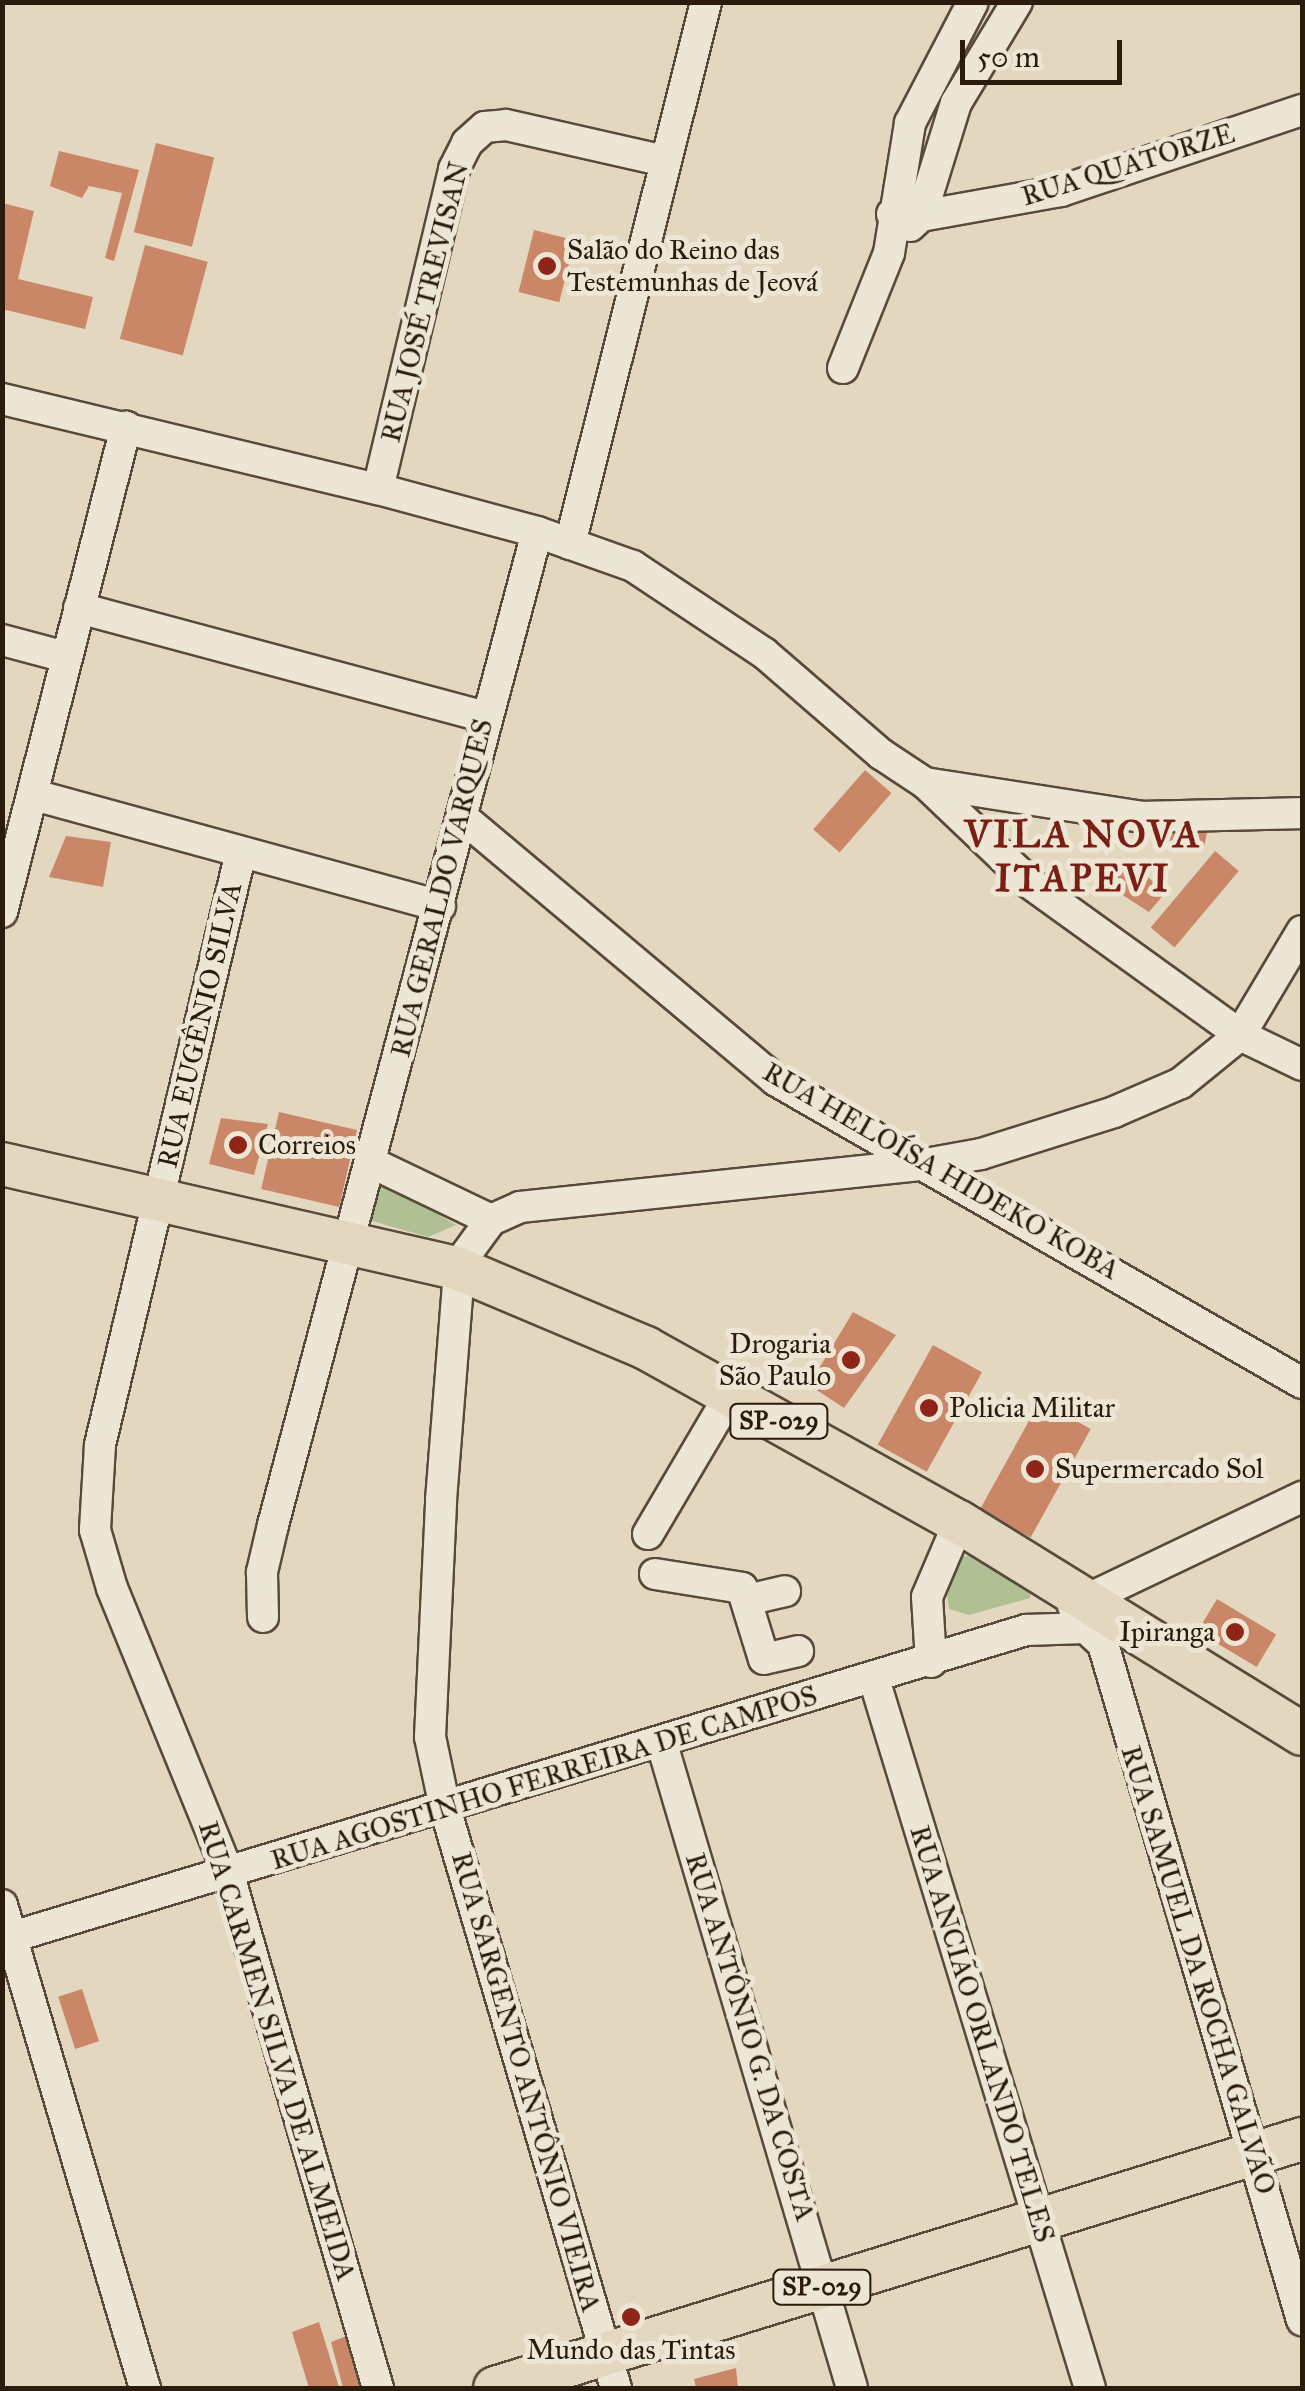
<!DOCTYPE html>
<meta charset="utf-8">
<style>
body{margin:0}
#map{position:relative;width:1305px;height:2391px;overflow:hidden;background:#e3d8bf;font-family:"IM FELL Great Primer",serif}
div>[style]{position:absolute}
.green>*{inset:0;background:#b0bf94}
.building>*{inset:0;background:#ca8768;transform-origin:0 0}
.roads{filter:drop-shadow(2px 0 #584a3a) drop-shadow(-2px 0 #584a3a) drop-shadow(0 2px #584a3a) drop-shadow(0 -2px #584a3a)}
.minor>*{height:30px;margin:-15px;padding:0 15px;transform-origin:15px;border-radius:15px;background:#ede6d5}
.highway>*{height:42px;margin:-21px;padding:0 21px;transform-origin:21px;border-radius:21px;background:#e3d8bf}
.dots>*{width:28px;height:28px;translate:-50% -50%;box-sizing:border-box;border:5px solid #ede6d5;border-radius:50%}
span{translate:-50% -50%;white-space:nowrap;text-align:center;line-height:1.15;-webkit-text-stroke:10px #ede6d5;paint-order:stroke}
.shield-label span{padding:2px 8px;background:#ede6d5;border:2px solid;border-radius:8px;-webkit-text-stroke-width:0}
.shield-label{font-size:25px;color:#2a1b0d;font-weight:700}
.street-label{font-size:28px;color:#2a1b0d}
.poi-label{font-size:28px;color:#2a1b0d}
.left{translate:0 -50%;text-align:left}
.right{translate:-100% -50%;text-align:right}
.district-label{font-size:38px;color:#7a1f14;font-weight:700;letter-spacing:2.5px}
.frame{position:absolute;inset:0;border:5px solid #2a1b0d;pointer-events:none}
.scale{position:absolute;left:960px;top:40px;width:162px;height:45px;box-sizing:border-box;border:5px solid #2a1b0d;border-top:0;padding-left:12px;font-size:30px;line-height:35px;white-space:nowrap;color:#2a1b0d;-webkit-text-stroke:8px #ede6d5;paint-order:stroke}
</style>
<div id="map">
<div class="green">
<i style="clip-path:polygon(381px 1180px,456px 1225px,428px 1237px,365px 1219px)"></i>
<i style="clip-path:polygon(974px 1554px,1032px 1586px,1030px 1598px,969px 1615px,949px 1609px,946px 1587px,956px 1558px)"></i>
</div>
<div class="building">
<i style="left:156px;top:143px;width:60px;height:92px;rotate:14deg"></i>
<i style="clip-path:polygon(59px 151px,139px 170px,114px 261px,105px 258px,122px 193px,89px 186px,82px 198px,50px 186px)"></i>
<i style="clip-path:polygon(2px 203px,34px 211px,18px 279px,93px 297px,85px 329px,2px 309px)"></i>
<i style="left:534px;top:230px;width:42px;height:64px;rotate:14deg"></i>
<i style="left:145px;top:245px;width:65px;height:97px;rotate:15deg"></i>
<i style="left:865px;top:770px;width:35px;height:79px;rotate:41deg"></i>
<i style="clip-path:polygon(1168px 827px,1207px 832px,1204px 848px,1167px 845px)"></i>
<i style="clip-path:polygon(66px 836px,111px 842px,103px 887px,49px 877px)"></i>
<i style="left:1215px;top:851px;width:31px;height:100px;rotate:40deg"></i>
<i style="clip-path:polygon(1127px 860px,1166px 892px,1149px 912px,1107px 885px)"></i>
<i style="left:279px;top:1112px;width:80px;height:79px;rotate:13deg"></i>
<i style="clip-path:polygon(221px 1118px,268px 1124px,254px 1175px,209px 1164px)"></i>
<i style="clip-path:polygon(853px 1312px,896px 1335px,844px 1408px,809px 1385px)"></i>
<i style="left:933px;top:1345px;width:56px;height:114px;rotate:29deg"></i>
<i style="left:1040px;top:1401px;width:58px;height:124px;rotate:29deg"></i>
<i style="left:1217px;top:1599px;width:69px;height:38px;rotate:31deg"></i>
<i style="left:82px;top:1989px;width:55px;height:25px;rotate:72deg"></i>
<i style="clip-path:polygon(319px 2322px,339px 2387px,335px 2388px,309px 2388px,292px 2332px)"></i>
<i style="clip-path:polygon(349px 2335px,363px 2386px,357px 2388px,343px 2388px,331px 2342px)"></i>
<i style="clip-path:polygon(736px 2368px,738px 2388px,696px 2388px,694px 2379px)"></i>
</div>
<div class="roads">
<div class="minor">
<i style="left:892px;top:214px;width:29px;rotate:4deg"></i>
<i style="left:921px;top:216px;width:142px;rotate:-10.1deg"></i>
<i style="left:1061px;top:191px;width:254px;rotate:-18.6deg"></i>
<i style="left:910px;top:226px;width:15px;rotate:-42deg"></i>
<i style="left:921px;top:216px;width:118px;rotate:-72.8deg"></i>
<i style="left:956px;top:103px;width:118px;rotate:-58.9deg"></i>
<i style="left:843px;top:368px;width:124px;rotate:-68.2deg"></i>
<i style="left:889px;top:253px;width:132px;rotate:-80.8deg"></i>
<i style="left:910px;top:123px;width:136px;rotate:-62.5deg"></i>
<i style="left:2px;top:399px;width:387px;rotate:13.5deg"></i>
<i style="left:378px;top:489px;width:165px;rotate:15.1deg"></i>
<i style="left:537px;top:532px;width:102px;rotate:19.5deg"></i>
<i style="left:633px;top:566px;width:157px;rotate:33.6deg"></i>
<i style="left:764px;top:653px;width:155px;rotate:40.8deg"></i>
<i style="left:881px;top:754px;width:53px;rotate:33.4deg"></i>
<i style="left:925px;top:783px;width:146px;rotate:43.6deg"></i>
<i style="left:1031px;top:884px;width:258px;rotate:35.8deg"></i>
<i style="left:1240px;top:1035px;width:69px;rotate:25.8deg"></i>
<i style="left:378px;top:489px;width:329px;rotate:-76.6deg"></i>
<i style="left:454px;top:169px;width:29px;rotate:-63deg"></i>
<i style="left:467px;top:143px;width:24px;rotate:-42deg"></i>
<i style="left:485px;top:127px;width:21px;rotate:-5deg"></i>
<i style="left:506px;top:125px;width:162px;rotate:12.8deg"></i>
<i style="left:570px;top:544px;width:559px;rotate:-75.91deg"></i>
<i style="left:79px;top:608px;width:420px;rotate:15deg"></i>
<i style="left:2px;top:640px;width:66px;rotate:14.9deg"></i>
<i style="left:925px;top:783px;width:221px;rotate:8.9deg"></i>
<i style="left:1143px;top:817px;width:159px;rotate:-1.4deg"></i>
<i style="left:34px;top:795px;width:421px;rotate:15.3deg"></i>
<i style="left:462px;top:817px;width:409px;rotate:40deg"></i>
<i style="left:775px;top:1080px;width:608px;rotate:29.9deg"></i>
<i style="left:241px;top:852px;width:610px;rotate:103.38deg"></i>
<i style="left:100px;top:1445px;width:85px;rotate:93.4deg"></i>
<i style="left:95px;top:1530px;width:60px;rotate:73.7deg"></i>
<i style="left:112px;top:1588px;width:307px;rotate:67.8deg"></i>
<i style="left:228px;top:1872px;width:537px;rotate:73.79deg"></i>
<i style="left:2px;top:912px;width:501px;rotate:-75.66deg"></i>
<i style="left:370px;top:1162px;width:134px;rotate:25.6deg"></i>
<i style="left:648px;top:1534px;width:161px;rotate:-59.5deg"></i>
<i style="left:655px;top:1574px;width:88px;rotate:9.1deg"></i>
<i style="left:742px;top:1588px;width:74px;rotate:72.8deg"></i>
<i style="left:764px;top:1659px;width:35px;rotate:-13deg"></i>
<i style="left:747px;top:1600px;width:39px;rotate:-13deg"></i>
<i style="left:1073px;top:1606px;width:254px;rotate:-25.5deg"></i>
<i style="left:263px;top:1617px;width:45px;rotate:-91.3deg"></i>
<i style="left:262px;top:1572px;width:48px;rotate:-76.8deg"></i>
<i style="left:273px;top:1525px;width:1027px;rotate:-75.11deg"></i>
<i style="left:931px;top:1662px;width:65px;rotate:-93.5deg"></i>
<i style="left:927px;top:1597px;width:82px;rotate:-66.9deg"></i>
<i style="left:874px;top:1679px;width:741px;rotate:73.06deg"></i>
<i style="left:662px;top:1744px;width:671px;rotate:73.56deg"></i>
<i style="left:2px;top:1905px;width:504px;rotate:73.51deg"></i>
<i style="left:2px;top:1940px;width:1070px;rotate:-16.84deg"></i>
<i style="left:1026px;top:1630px;width:60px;rotate:-1.9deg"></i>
<i style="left:1086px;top:1628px;width:23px;rotate:43deg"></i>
<i style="left:1103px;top:1644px;width:705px;rotate:73.6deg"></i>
<i style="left:616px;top:2388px;width:605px;rotate:-106.43deg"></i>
<i style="left:445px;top:1808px;width:73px;rotate:-101.9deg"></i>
<i style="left:430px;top:1737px;width:237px;rotate:-87.3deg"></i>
<i style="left:441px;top:1500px;width:232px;rotate:-85.5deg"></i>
<i style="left:459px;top:1269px;width:18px;rotate:-63deg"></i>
<i style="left:467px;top:1253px;width:41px;rotate:-54deg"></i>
<i style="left:491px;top:1220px;width:32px;rotate:-24deg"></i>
<i style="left:520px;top:1207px;width:402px;rotate:-6deg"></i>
<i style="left:920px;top:1165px;width:62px;rotate:-10.2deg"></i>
<i style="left:981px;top:1154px;width:139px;rotate:-17.5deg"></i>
<i style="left:1114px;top:1112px;width:73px;rotate:-23.4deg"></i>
<i style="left:1181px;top:1083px;width:76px;rotate:-39.1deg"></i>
<i style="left:1240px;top:1035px;width:121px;rotate:-59.2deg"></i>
</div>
<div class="highway">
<i style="left:2px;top:1164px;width:469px;rotate:12.9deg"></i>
<i style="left:459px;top:1269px;width:203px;rotate:22.9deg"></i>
<i style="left:646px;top:1348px;width:358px;rotate:29.1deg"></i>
<i style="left:959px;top:1522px;width:403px;rotate:31.7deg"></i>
<i style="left:495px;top:2388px;width:845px;rotate:-17.15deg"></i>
</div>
</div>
<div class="dots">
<i style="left:547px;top:266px;background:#8f2418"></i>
<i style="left:238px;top:1145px;background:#8f2418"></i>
<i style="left:851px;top:1360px;background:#8f2418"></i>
<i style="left:929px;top:1408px;background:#8f2418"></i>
<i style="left:1035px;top:1469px;background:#8f2418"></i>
<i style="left:1235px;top:1632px;background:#8f2418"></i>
<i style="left:631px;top:2317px;background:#8f2418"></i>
</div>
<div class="shield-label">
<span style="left:779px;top:1421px">SP-029</span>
<span style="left:822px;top:2287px">SP-029</span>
</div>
<div class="street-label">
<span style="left:1128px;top:165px;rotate:-17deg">RUA QUATORZE</span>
<span style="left:425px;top:302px;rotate:-76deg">RUA JOSÉ TREVISAN</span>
<span style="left:442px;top:888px;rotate:-76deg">RUA GERALDO VARQUES</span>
<span style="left:200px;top:1025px;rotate:-77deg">RUA EUGÊNIO SILVA</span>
<span style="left:941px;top:1171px;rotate:30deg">RUA HELOÍSA HIDEKO KOBA</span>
<span style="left:544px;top:1778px;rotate:-17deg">RUA AGOSTINHO FERREIRA DE CAMPOS</span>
<span style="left:1198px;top:1970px;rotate:73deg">RUA SAMUEL DA ROCHA GALVÃO</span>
<span style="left:982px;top:2034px;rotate:73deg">RUA ANCIÃO ORLANDO TELES</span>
<span style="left:750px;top:2037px;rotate:73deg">RUA ANTÔNIO G. DA COSTA</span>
<span style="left:277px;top:2051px;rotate:73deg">RUA CARMEN SILVA DE ALMEIDA</span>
<span style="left:526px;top:2082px;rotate:74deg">RUA SARGENTO ANTÔNIO VIEIRA</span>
</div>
<div class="poi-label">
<span class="left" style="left:567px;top:266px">Salão do Reino das<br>Testemunhas de Jeová</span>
<span class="left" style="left:258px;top:1145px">Correios</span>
<span class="right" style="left:831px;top:1360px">Drogaria<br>São Paulo</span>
<span class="left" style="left:949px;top:1408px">Policia Militar</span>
<span class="left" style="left:1055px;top:1469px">Supermercado Sol</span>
<span class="right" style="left:1215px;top:1632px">Ipiranga</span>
<span style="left:631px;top:2350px">Mundo das Tintas</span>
</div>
<div class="district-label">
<span style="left:1083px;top:857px">VILA NOVA<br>ITAPEVI</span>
</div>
<div class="frame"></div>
<div class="scale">50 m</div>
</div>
